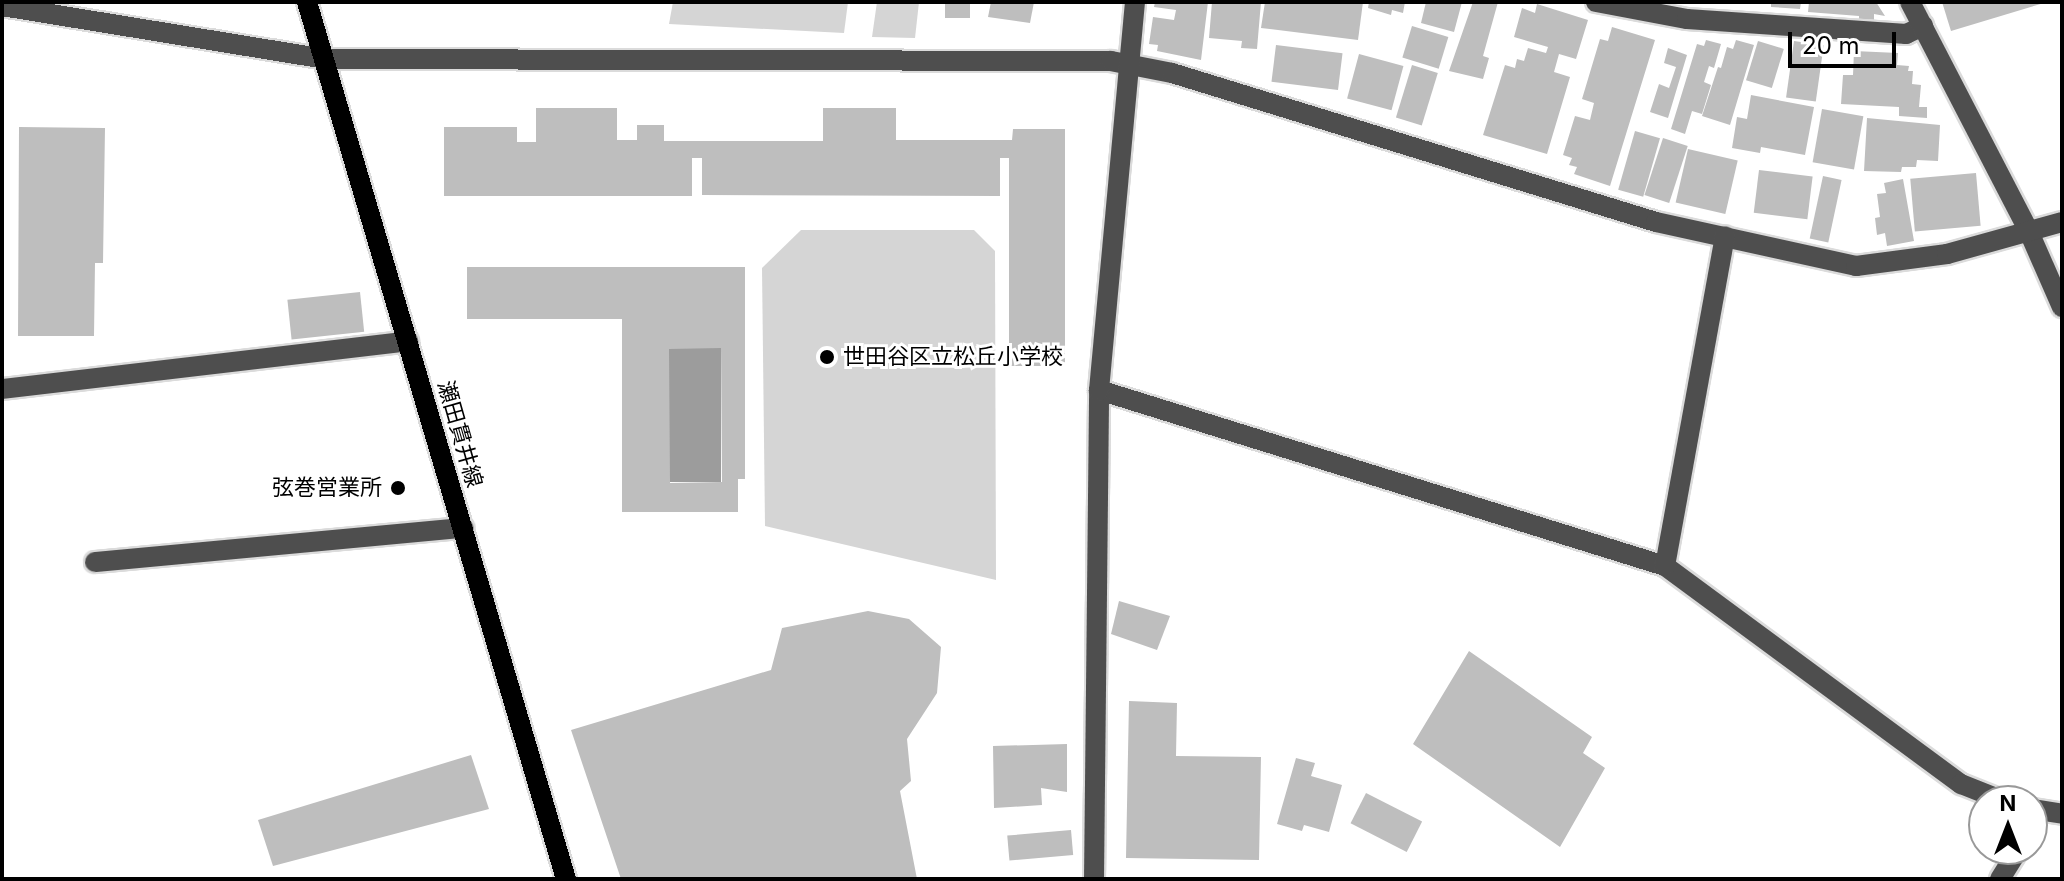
<!DOCTYPE html>
<meta charset="utf-8">
<style>
body{margin:0}
#map{position:relative;width:2064px;height:881px;overflow:hidden;background:#fff;font-family:Inter,"Noto Sans JP",sans-serif}
div>[style]{position:absolute}
.green>*{inset:0;background:#d5d5d5}
.water>*{inset:0;background:#9c9c9c;transform-origin:0 0}
.building>*{inset:0;background:#bebebe;transform-origin:0 0}
.roads{filter:drop-shadow(2px 0 #dbdbdb) drop-shadow(-2px 0 #dbdbdb) drop-shadow(0 2px #dbdbdb) drop-shadow(0 -2px #dbdbdb)}
.minor>*{height:20px;margin:-10px;padding:0 10px;transform-origin:10px;border-radius:10px;background:#4e4e4e}
.major>*{height:20px;margin:-10px;padding:0 10px;transform-origin:10px;border-radius:10px;background:#000}
.dots>*{width:22px;height:22px;translate:-50% -50%;box-sizing:border-box;border:4px solid #fff;border-radius:50%}
span{translate:-50% -50%;white-space:nowrap;text-align:center;line-height:1.15;-webkit-text-stroke:6px #fff;paint-order:stroke}
.poi-label{font-size:22px;color:#000}
.left{translate:0 -50%;text-align:left}
.right{translate:-100% -50%;text-align:right}
.street-label{font-size:22px;color:#000}
.frame{position:absolute;inset:0;border:4px solid #000;pointer-events:none}
.north{position:absolute;left:1968px;top:785px;width:80px;height:80px;box-sizing:border-box;background:#fff;border:2px solid #999;border-radius:50%;rotate:0deg;font-size:22px;font-weight:700;line-height:32px;text-align:center;color:#000}
.north::after{content:'';display:block;margin:auto;width:28px;height:36px;background:#000;clip-path:polygon(50% 0,100% 100%,50% 72%,0 100%)}
.scale{position:absolute;left:1788px;top:32px;width:108px;height:36px;box-sizing:border-box;border:4px solid #000;border-top:0;padding-left:10px;font-size:24px;line-height:28px;white-space:nowrap;color:#000;-webkit-text-stroke:6px #fff;paint-order:stroke}
</style>
<div id="map">
<div class="green">
<i style="clip-path:polygon(673px 2px,848px 2px,844px 33px,669px 24px)"></i>
<i style="clip-path:polygon(877px 2px,919px 2px,915px 38px,872px 37px)"></i>
<i style="clip-path:polygon(801px 230px,974px 230px,995px 251px,996px 580px,765px 526px,762px 268px)"></i>
</div>
<div class="water">
<i style="left:721px;top:348px;width:134px;height:52px;rotate:90deg"></i>
</div>
<div class="building">
<i style="left:945px;top:2px;width:25px;height:16px"></i>
<i style="clip-path:polygon(991px 2px,1034px 2px,1030px 23px,988px 17px)"></i>
<i style="clip-path:polygon(1155px 2px,1208px 2px,1201px 60px,1157px 51px,1158px 45px,1149px 44px,1153px 17px,1174px 20px,1176px 10px,1154px 7px)"></i>
<i style="clip-path:polygon(1212px 2px,1261px 2px,1257px 49px,1241px 48px,1242px 41px,1209px 38px)"></i>
<i style="clip-path:polygon(1265px 2px,1363px 2px,1358px 40px,1261px 28px)"></i>
<i style="clip-path:polygon(1369px 2px,1405px 2px,1403px 13px,1392px 10px,1391px 15px,1368px 8px)"></i>
<i style="clip-path:polygon(1426px 2px,1462px 2px,1454px 32px,1421px 23px)"></i>
<i style="clip-path:polygon(1473px 2px,1498px 2px,1483px 56px,1489px 58px,1483px 79px,1449px 71px)"></i>
<i style="clip-path:polygon(1771px 2px,1801px 2px,1800px 9px,1771px 7px)"></i>
<i style="clip-path:polygon(1809px 2px,1876px 2px,1885px 16px,1874px 14px,1874px 22px,1859px 20px,1859px 16px,1808px 12px)"></i>
<i style="clip-path:polygon(1942px 2px,2044px 2px,2044px 3px,1951px 31px)"></i>
<i style="clip-path:polygon(1537px 4px,1588px 20px,1576px 59px,1559px 54px,1554px 72px,1570px 77px,1547px 154px,1483px 135px,1505px 65px,1515px 68px,1517px 59px,1524px 61px,1528px 48px,1546px 53px,1548px 47px,1514px 37px,1522px 8px,1535px 13px)"></i>
<i style="left:1412px;top:26px;width:38px;height:33px;rotate:17deg"></i>
<i style="clip-path:polygon(1612px 27px,1655px 40px,1610px 186px,1574px 174px,1577px 167px,1569px 165px,1572px 158px,1563px 155px,1575px 116px,1590px 120px,1594px 103px,1582px 99px,1600px 39px,1608px 41px)"></i>
<i style="clip-path:polygon(1706px 40px,1721px 44px,1714px 68px,1709px 66px,1704px 82px,1711px 85px,1702px 114px,1692px 111px,1685px 134px,1671px 129px,1697px 44px,1704px 46px)"></i>
<i style="clip-path:polygon(1736px 40px,1754px 45px,1730px 125px,1702px 116px,1718px 67px,1721px 68px,1727px 47px,1733px 49px)"></i>
<i style="left:1758px;top:41px;width:27px;height:41px;rotate:17deg"></i>
<i style="left:1794px;top:41px;width:30px;height:57px;rotate:8deg"></i>
<i style="left:1276px;top:45px;width:67px;height:37px;rotate:7deg"></i>
<i style="clip-path:polygon(1668px 48px,1687px 55px,1668px 118px,1650px 112px,1659px 84px,1669px 88px,1676px 67px,1664px 63px)"></i>
<i style="clip-path:polygon(1854px 51px,1898px 53px,1897px 65px,1909px 66px,1908px 71px,1913px 71px,1912px 84px,1921px 85px,1919px 107px,1927px 107px,1927px 118px,1899px 116px,1899px 107px,1841px 104px,1843px 75px,1853px 75px)"></i>
<i style="left:1359px;top:54px;width:46px;height:46px;rotate:15deg"></i>
<i style="left:1412px;top:65px;width:27px;height:55px;rotate:17deg"></i>
<i style="clip-path:polygon(1751px 95px,1814px 107px,1805px 155px,1761px 147px,1760px 153px,1732px 148px,1737px 117px,1747px 119px)"></i>
<i style="clip-path:polygon(536px 108px,617px 108px,617px 140px,637px 140px,637px 125px,664px 125px,664px 141px,823px 141px,823px 108px,896px 108px,896px 140px,1012px 140px,1013px 129px,1065px 129px,1065px 366px,1009px 366px,1009px 158px,1000px 158px,1000px 196px,702px 195px,702px 158px,692px 158px,692px 196px,444px 196px,444px 127px,517px 127px,517px 142px,536px 142px)"></i>
<i style="left:1822px;top:109px;width:42px;height:54px;rotate:10deg"></i>
<i style="clip-path:polygon(1867px 118px,1940px 125px,1938px 161px,1917px 160px,1916px 167px,1902px 167px,1901px 172px,1864px 171px)"></i>
<i style="clip-path:polygon(19px 127px,105px 128px,103px 263px,95px 263px,94px 336px,18px 336px)"></i>
<i style="left:1635px;top:131px;width:26px;height:61px;rotate:16deg"></i>
<i style="left:1663px;top:138px;width:26px;height:60px;rotate:18deg"></i>
<i style="left:1688px;top:149px;width:51px;height:55px;rotate:13deg"></i>
<i style="left:1759px;top:170px;width:54px;height:43px;rotate:7deg"></i>
<i style="left:1976px;top:173px;width:53px;height:66px;rotate:85deg"></i>
<i style="left:1823px;top:176px;width:19px;height:64px;rotate:12deg"></i>
<i style="clip-path:polygon(1903px 179px,1914px 241px,1887px 246px,1885px 233px,1877px 235px,1875px 218px,1880px 217px,1877px 194px,1886px 193px,1884px 183px)"></i>
<i style="clip-path:polygon(evenodd,467px 267px,745px 267px,745px 479px,738px 479px,738px 512px,622px 512px,622px 319px,467px 319px,467px 267px,721px 348px,722px 482px,670px 483px,669px 349px,721px 348px)"></i>
<i style="left:360px;top:292px;width:40px;height:73px;rotate:84deg"></i>
<i style="clip-path:polygon(1119px 601px,1170px 616px,1157px 650px,1111px 634px)"></i>
<i style="clip-path:polygon(868px 611px,909px 619px,941px 647px,937px 693px,907px 739px,911px 781px,900px 791px,917px 879px,621px 879px,571px 730px,771px 670px,782px 628px)"></i>
<i style="clip-path:polygon(1469px 651px,1592px 737px,1583px 753px,1605px 768px,1560px 847px,1413px 744px)"></i>
<i style="clip-path:polygon(1129px 701px,1177px 703px,1176px 756px,1261px 757px,1259px 860px,1126px 858px)"></i>
<i style="clip-path:polygon(1067px 744px,1067px 792px,1041px 788px,1042px 805px,994px 808px,993px 746px)"></i>
<i style="clip-path:polygon(471px 755px,489px 809px,273px 866px,258px 820px)"></i>
<i style="clip-path:polygon(1296px 758px,1315px 763px,1311px 776px,1342px 785px,1329px 832px,1304px 825px,1302px 831px,1277px 824px)"></i>
<i style="left:1366px;top:793px;width:63px;height:34px;rotate:27deg"></i>
<i style="left:1071px;top:830px;width:25px;height:64px;rotate:85deg"></i>
</div>
<div class="roads">
<div class="minor">
<i style="left:1596px;top:2px;width:93px;rotate:10.6deg"></i>
<i style="left:1687px;top:19px;width:220px;rotate:3.9deg"></i>
<i style="left:1906px;top:34px;width:19px;rotate:-25deg"></i>
<i style="left:1910px;top:2px;width:259px;rotate:62.6deg"></i>
<i style="left:2029px;top:232px;width:82px;rotate:66.3deg"></i>
<i style="left:2px;top:6px;width:326px;rotate:9.3deg"></i>
<i style="left:324px;top:59px;width:787px;rotate:0.15deg"></i>
<i style="left:1111px;top:61px;width:62px;rotate:11.1deg"></i>
<i style="left:1172px;top:73px;width:506px;rotate:17.11deg"></i>
<i style="left:1656px;top:222px;width:205px;rotate:12.4deg"></i>
<i style="left:1856px;top:266px;width:92px;rotate:-7.5deg"></i>
<i style="left:1947px;top:254px;width:119px;rotate:-15.5deg"></i>
<i style="left:2px;top:389px;width:409px;rotate:-6.7deg"></i>
<i style="left:1099px;top:390px;width:593px;rotate:17.27deg"></i>
<i style="left:1665px;top:566px;width:368px;rotate:36.4deg"></i>
<i style="left:1961px;top:784px;width:46px;rotate:21.6deg"></i>
<i style="left:95px;top:562px;width:370px;rotate:-5.3deg"></i>
<i style="left:1665px;top:566px;width:335px;rotate:-79.7deg"></i>
<i style="left:2032px;top:809px;width:30px;rotate:9deg"></i>
<i style="left:1094px;top:879px;width:489px;rotate:-89.4deg"></i>
<i style="left:1099px;top:390px;width:390px;rotate:-84.7deg"></i>
<i style="left:2000px;top:879px;width:36px;rotate:-58deg"></i>
</div>
<div class="major">
<i style="left:307px;top:2px;width:914px;rotate:73.55deg"></i>
</div>
</div>
<div class="dots">
<i style="left:827px;top:357px;background:#000"></i>
<i style="left:398px;top:488px;background:#000"></i>
</div>
<div class="poi-label">
<span class="left" style="left:843px;top:357px">世田谷区立松丘小学校</span>
<span class="right" style="left:382px;top:488px">弦巻営業所</span>
</div>
<div class="street-label">
<span style="left:460px;top:434px;rotate:74deg">瀬田貫井線</span>
</div>
<div class="frame"></div>
<div class="north">N</div>
<div class="scale">20 m</div>
</div>
